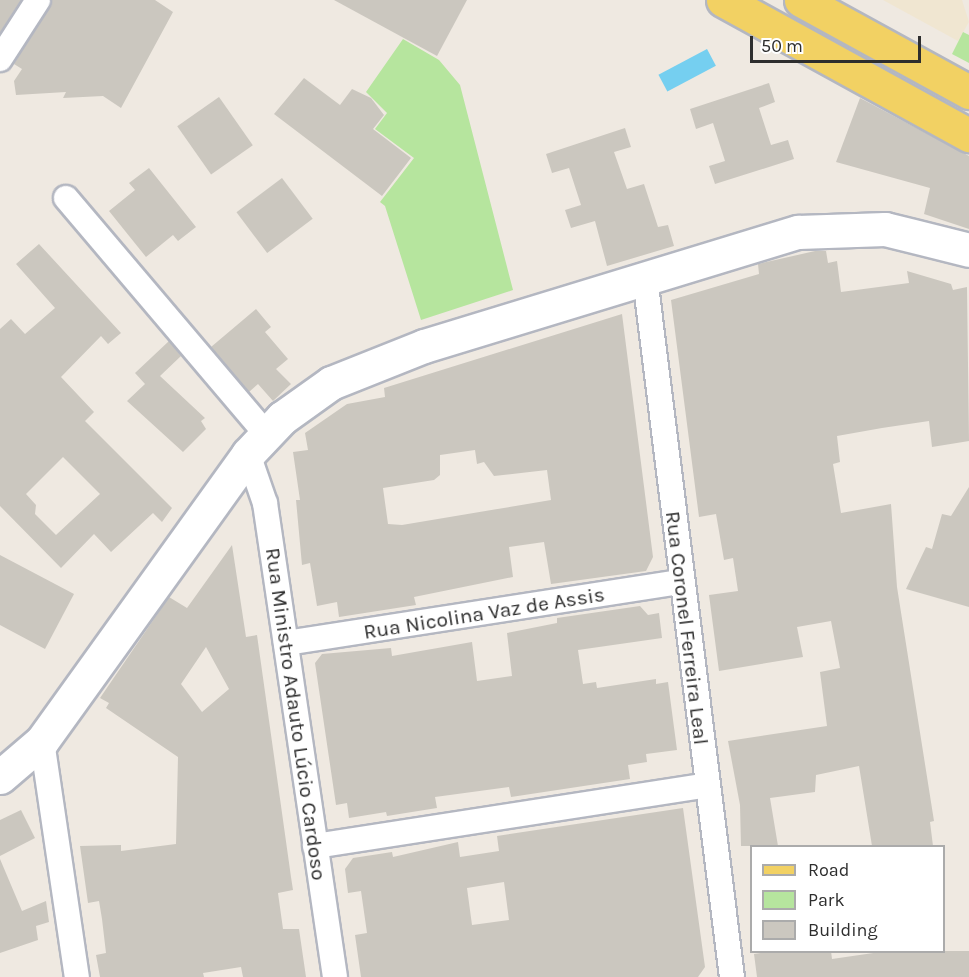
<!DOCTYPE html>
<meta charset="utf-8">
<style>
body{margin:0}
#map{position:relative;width:969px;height:977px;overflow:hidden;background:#efe9e1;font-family:Karla,sans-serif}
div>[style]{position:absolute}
.education>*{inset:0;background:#f0e6d1}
.green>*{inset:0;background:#b6e59e}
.water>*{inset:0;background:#75cff0;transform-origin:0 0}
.building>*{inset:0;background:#cbc7bf;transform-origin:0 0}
.roads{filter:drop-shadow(2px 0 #b4b7c1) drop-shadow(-2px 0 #b4b7c1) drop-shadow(0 2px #b4b7c1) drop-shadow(0 -2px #b4b7c1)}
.minor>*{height:24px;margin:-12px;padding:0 12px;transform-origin:12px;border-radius:12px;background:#fff}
.secondary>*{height:33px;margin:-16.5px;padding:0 16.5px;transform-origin:16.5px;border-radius:16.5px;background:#fff}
.primary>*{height:33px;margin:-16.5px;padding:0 16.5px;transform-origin:16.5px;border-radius:16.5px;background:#f2d163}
span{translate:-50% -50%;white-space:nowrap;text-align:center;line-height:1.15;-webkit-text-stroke:5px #fff;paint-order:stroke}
.street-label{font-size:21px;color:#2e2e2e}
.legend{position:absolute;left:750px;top:845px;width:195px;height:108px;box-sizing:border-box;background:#fff;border:2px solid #ababab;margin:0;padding:8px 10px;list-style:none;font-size:18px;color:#2e2e2e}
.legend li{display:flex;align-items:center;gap:12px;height:30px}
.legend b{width:30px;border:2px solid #ababab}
.scale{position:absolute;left:750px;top:36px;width:171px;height:27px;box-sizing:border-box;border:3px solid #2e2e2e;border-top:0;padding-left:8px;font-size:18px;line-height:21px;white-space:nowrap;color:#2e2e2e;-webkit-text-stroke:4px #fff;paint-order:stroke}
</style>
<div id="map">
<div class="education">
<i style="clip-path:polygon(883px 0,962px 0,969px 22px,958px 41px)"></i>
</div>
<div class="green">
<i style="clip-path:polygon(963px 32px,969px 35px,969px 63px,952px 54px)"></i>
<i style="clip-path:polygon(403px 39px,439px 60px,460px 85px,513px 290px,421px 320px,385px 206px,380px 202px,414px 158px,375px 129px,387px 113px,366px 92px)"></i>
</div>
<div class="water">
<i style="left:707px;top:49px;width:19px;height:55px;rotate:62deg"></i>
</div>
<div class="building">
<i style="clip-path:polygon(0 0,21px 0,0 33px)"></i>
<i style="clip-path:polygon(52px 0,155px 0,173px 12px,121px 108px,103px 96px,63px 98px,66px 92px,16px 95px,14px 81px,22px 69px,14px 64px)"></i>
<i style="clip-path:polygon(334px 0,467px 0,437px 56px)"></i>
<i style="clip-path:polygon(304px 78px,340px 105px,352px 89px,371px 98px,384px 115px,373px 129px,411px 158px,382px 196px,274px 114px)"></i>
<i style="clip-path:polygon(769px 83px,775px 102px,759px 108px,771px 145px,788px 140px,794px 159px,715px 184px,709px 166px,725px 161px,713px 123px,696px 129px,690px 109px)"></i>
<i style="left:219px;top:97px;width:59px;height:51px;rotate:55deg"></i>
<i style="clip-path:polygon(860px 98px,969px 156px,969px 229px,924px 214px,930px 188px,836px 162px)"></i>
<i style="clip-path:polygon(625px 128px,631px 147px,614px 152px,627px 189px,644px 184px,658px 227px,668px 225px,674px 246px,607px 266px,595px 221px,571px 228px,565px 210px,581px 205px,569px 168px,552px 173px,546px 154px)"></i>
<i style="clip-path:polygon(149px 168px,196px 227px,178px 241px,173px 235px,146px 257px,109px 211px,135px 190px,129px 183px)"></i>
<i style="left:282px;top:178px;width:51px;height:57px;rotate:53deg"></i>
<i style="clip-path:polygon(evenodd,39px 244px,121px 333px,108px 344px,101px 336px,61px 377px,94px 412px,85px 421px,172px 508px,162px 522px,153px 513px,111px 552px,94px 534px,61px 568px,0 506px,0 329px,11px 319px,25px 334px,55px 308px,16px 264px,39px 244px,63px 457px,100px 494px,56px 535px,35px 514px,36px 505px,26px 494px,63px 457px)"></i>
<i style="clip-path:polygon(815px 251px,826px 251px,828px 263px,837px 261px,841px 292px,909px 283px,907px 271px,951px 284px,953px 290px,967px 287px,969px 441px,932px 447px,929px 421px,882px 428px,837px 436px,840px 462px,833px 464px,841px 513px,891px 504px,897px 587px,934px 821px,930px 822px,933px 846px,872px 846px,859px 766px,816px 775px,815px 792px,770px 798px,778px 846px,741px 846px,740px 805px,728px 741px,827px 726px,820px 672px,840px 668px,831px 621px,797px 627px,803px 657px,719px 671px,709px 595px,738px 591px,733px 558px,724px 560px,716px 514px,699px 517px,671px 300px,759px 274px,758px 264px)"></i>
<i style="clip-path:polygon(256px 309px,271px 327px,265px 332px,288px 359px,276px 369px,291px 384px,273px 401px,258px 384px,249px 392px,211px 347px)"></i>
<i style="clip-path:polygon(evenodd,622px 314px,653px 557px,646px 571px,551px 584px,544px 542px,509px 547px,513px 577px,414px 597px,416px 605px,339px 617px,337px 602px,317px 606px,310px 563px,302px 565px,296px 500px,300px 500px,293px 452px,308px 450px,305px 433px,347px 404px,385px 397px,384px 388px,622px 314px,475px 450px,477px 464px,484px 462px,494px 476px,547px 470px,551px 500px,402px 525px,388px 524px,383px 488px,434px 480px,440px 475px,440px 455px,475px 450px)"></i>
<i style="clip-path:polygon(169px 341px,181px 356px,160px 376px,205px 418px,201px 421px,206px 429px,183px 452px,127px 401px,145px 384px,135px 373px)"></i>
<i style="clip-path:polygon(969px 487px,969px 607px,906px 589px,926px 547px,932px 549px,942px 514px,951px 516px)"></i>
<i style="clip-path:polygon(evenodd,232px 545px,246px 637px,257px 635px,291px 877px,293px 890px,278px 893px,283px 929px,299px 929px,306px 977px,243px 977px,241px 967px,203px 973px,204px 977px,100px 977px,96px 955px,106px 953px,102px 919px,99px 901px,88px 903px,80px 846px,121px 845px,121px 851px,176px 844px,178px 757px,106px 708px,109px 703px,100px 698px,169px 597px,187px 608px,232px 545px,206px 647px,229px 689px,202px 712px,181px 684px,206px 647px)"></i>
<i style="clip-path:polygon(0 555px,74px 594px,45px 649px,0 625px)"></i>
<i style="clip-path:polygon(640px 606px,648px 615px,659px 613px,662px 638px,578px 650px,583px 684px,596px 682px,597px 688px,656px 679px,656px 684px,668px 682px,677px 750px,646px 754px,647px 762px,628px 765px,630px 779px,511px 797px,509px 787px,435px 797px,437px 808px,387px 816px,386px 812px,349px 818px,347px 803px,336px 805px,315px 663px,322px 654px,391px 648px,392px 656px,472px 642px,477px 681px,512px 676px,507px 633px,557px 623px,557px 618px)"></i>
<i style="clip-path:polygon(evenodd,683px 808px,705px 967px,698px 977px,361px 977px,355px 935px,367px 933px,361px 891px,348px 893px,345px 869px,353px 858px,392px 852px,393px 857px,458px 842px,460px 857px,499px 851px,497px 836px,683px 808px,504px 882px,509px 920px,472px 925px,467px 888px,504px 882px)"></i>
<i style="clip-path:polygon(21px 810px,35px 838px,0 856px,0 820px)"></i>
<i style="clip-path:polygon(0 859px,22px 911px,46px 901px,49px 922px,36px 926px,38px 940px,0 953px)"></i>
<i style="clip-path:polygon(773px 951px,831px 951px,832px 959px,887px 951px,969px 951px,969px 977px,757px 977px,754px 954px)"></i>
</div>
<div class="roads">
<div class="minor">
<i style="left:0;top:59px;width:70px;rotate:-57.2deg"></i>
<i style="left:66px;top:198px;width:309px;rotate:49.7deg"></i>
<i style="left:645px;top:278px;width:704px;rotate:82.91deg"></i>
<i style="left:248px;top:454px;width:52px;rotate:70.9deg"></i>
<i style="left:265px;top:503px;width:479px;rotate:81.6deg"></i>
<i style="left:286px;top:643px;width:400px;rotate:-8.8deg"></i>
<i style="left:42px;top:741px;width:239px;rotate:81.6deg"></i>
<i style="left:315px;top:846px;width:397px;rotate:-8.8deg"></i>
</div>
<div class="secondary">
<i style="left:0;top:777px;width:55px;rotate:-40.6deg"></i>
<i style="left:42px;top:741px;width:353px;rotate:-54.3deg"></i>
<i style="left:248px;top:454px;width:50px;rotate:-46.6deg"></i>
<i style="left:282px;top:418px;width:60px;rotate:-35.5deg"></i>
<i style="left:331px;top:383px;width:100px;rotate:-21.7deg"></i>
<i style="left:424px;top:346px;width:391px;rotate:-17deg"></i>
<i style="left:798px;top:232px;width:87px;rotate:-2deg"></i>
<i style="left:885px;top:229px;width:87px;rotate:14deg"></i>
</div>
<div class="primary">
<i style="left:723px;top:0;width:281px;rotate:28.8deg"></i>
<i style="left:801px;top:0;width:192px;rotate:28.7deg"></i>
</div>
</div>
<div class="street-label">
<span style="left:484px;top:613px;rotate:-9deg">Rua Nicolina Vaz de Assis</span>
<span style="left:687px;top:628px;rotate:83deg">Rua Coronel Ferreira Leal</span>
<span style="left:296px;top:714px;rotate:82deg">Rua Ministro Adauto Lúcio Cardoso</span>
</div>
<ul class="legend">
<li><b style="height:8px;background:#f2d163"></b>Road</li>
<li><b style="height:16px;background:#b6e59e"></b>Park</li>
<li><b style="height:16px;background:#cbc7bf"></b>Building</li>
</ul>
<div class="scale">50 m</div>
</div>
